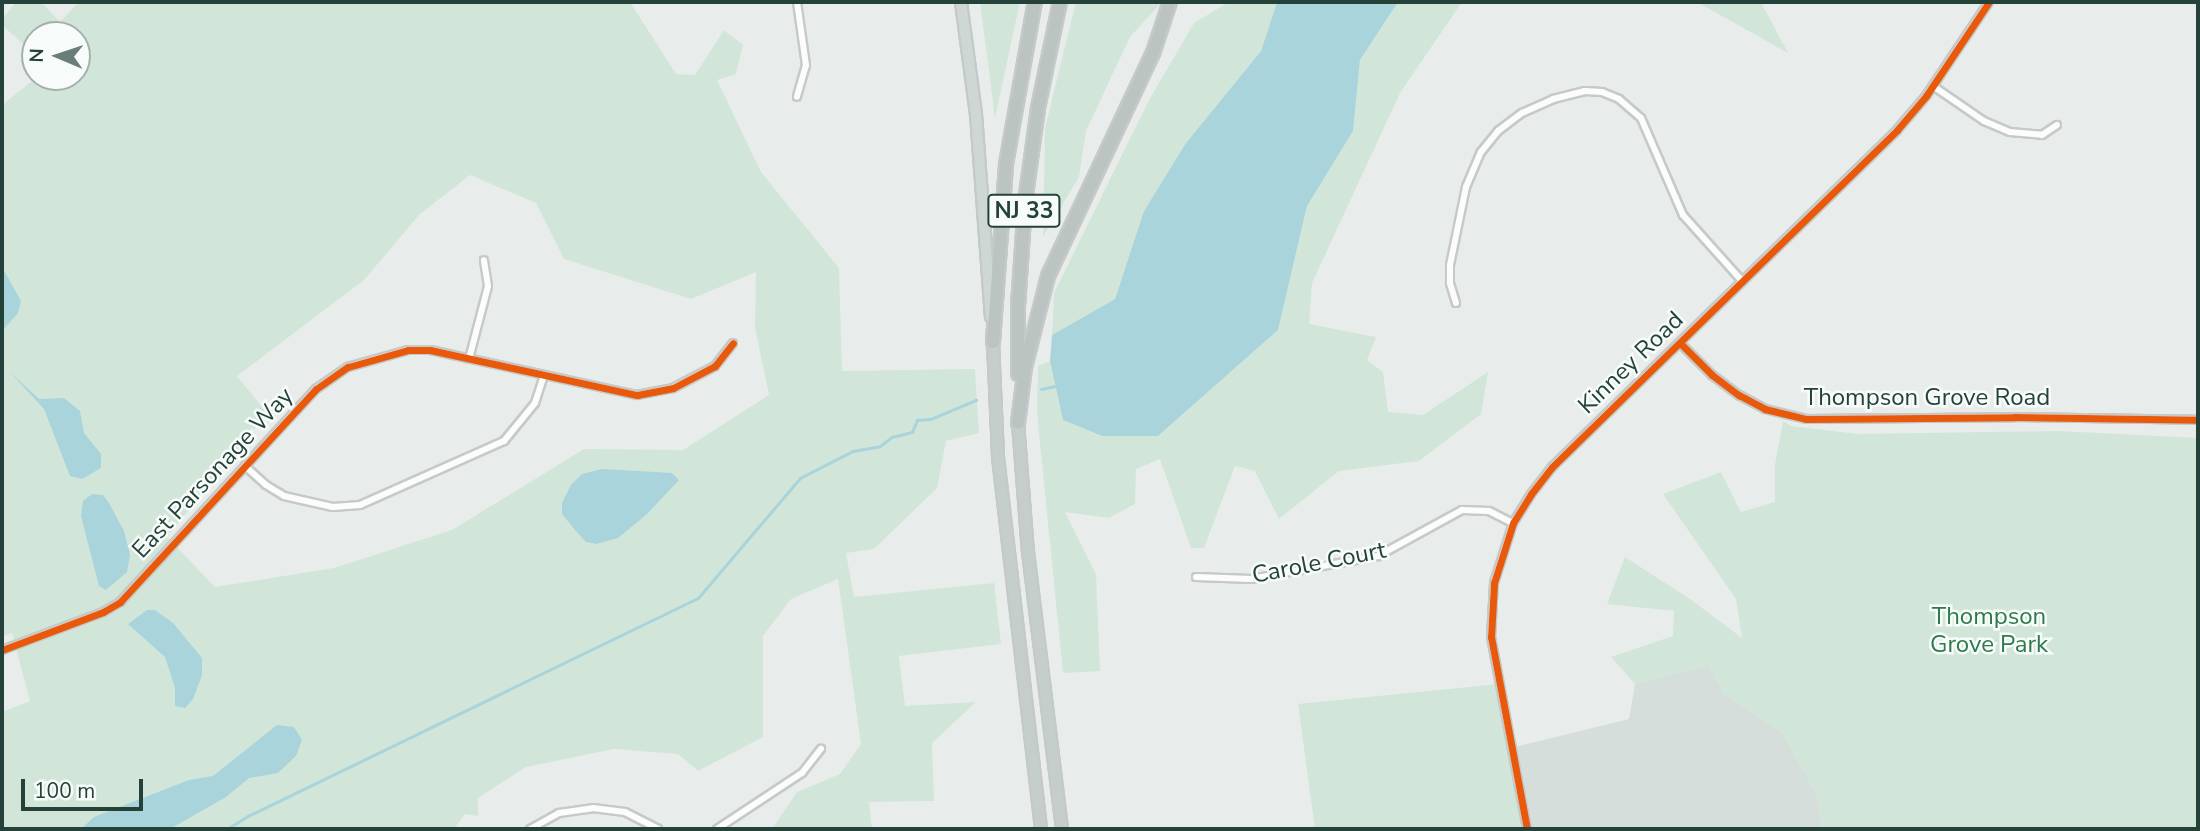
<!DOCTYPE html>
<style>
body{margin:0}
#map{position:relative;width:2200px;height:831px;overflow:hidden;background:#e8edeb;font-family:"Nunito Sans",sans-serif}
div>[style]{position:absolute}
.built>*{inset:0;background:#d6dedb}
.green>*{inset:0;background:#d1e6d8}
.water>*{inset:0;background:#a9d4db}
.stream>*{height:2.5px;margin:-1.25px;padding:0 1.25px;transform-origin:1.25px;border-radius:1.25px;background:#a9d4db}
.roads{filter:drop-shadow(2px 0 #c5cac8) drop-shadow(-2px 0 #c5cac8) drop-shadow(0 2px #c5cac8) drop-shadow(0 -2px #c5cac8)}
.minor>*{height:6px;margin:-3px;padding:0 3px;transform-origin:3px;border-radius:3px;background:#fcfcfc}
.primary>*{height:10px;margin:-5px;padding:0 5px;transform-origin:5px;border-radius:5px;background:#cfd7d5}
.trunk>*{height:10px;margin:-5px;padding:0 5px;transform-origin:5px;border-radius:5px;background:#c6cecc}
.motorway>*{height:12px;margin:-6px;padding:0 6px;transform-origin:6px;border-radius:6px;background:#bcc4c2}
.cycleway>*{height:7px;margin:-3.5px;padding:0 3.5px;transform-origin:3.5px;border-radius:3.5px;background:#e8590c}
span{translate:-50% -50%;white-space:nowrap;text-align:center;line-height:1.15;-webkit-text-stroke:5px #f7fbf9;paint-order:stroke}
.shield-label span{padding:2px 5px;background:#f7fbf9;border:2px solid;border-radius:5px;-webkit-text-stroke-width:0}
.shield-label{font-size:23px;color:#24423a;font-weight:700}
.street-label{font-size:24px;color:#24423a}
.park-label{font-size:24px;color:#2d7a4b}
.frame{position:absolute;inset:0;border:4px solid #24423a;pointer-events:none}
.north{position:absolute;left:21px;top:21px;width:70px;height:70px;box-sizing:border-box;background:#f7fbf9;border:2px solid #a3b1ad;border-radius:50%;rotate:272deg;font-size:19px;font-weight:700;line-height:28px;text-align:center;color:#24423a}
.north::after{content:'';display:block;margin:auto;width:24px;height:32px;background:#697e78;clip-path:polygon(50% 0,100% 100%,50% 72%,0 100%)}
.scale{position:absolute;left:21px;top:779px;width:122px;height:32px;box-sizing:border-box;border:4px solid #24423a;border-top:0;padding-left:9px;font-size:21px;line-height:24px;white-space:nowrap;color:#24423a;-webkit-text-stroke:5px #f7fbf9;paint-order:stroke}
</style>
<div id="map">
<div class="built">
<i style="clip-path:polygon(1709px 664px,1725px 695px,1782px 732px,1816px 793px,1823px 829px,1528px 829px,1511px 748px,1629px 719px,1635px 684px)"></i>
</div>
<div class="green">
<i style="clip-path:polygon(evenodd,16px 2px,41px 2px,60px 22px,79px 2px,630px 2px,676px 74px,695px 75px,724px 30px,743px 45px,736px 74px,717px 80px,761px 172px,839px 268px,842px 371px,975px 369px,979px 433px,946px 441px,937px 488px,874px 549px,846px 553px,854px 597px,994px 583px,1001px 644px,899px 656px,905px 706px,976px 702px,932px 743px,934px 801px,869px 802px,872px 829px,772px 829px,797px 792px,840px 774px,861px 744px,838px 579px,791px 599px,763px 636px,763px 737px,698px 771px,678px 754px,614px 749px,526px 767px,478px 798px,478px 816px,465px 814px,454px 829px,2px 829px,2px 712px,30px 701px,12px 633px,2px 637px,2px 105px,37px 77px,77px 77px,77px 35px,35px 35px,35px 60px,33px 53px,2px 25px,2px 19px,16px 2px,470px 175px,536px 203px,564px 259px,691px 299px,756px 272px,755px 328px,769px 395px,683px 450px,584px 449px,452px 530px,334px 568px,215px 587px,167px 537px,267px 413px,237px 376px,364px 280px,420px 214px,470px 175px)"></i>
<i style="clip-path:polygon(980px 2px,1020px 2px,995px 118px)"></i>
<i style="clip-path:polygon(1076px 2px,1162px 2px,1130px 37px,1086px 131px,1079px 177px,1043px 237px,1045px 128px)"></i>
<i style="clip-path:polygon(1229px 2px,1277px 2px,1261px 51px,1186px 143px,1144px 211px,1115px 299px,1052px 335px,1054px 293px,1149px 100px,1194px 23px)"></i>
<i style="clip-path:polygon(1398px 2px,1462px 2px,1400px 93px,1312px 283px,1309px 324px,1376px 337px,1367px 360px,1383px 372px,1388px 412px,1423px 415px,1488px 372px,1481px 414px,1419px 461px,1339px 471px,1279px 519px,1255px 471px,1235px 466px,1204px 548px,1191px 548px,1160px 459px,1136px 469px,1135px 504px,1109px 518px,1065px 512px,1096px 574px,1100px 671px,1063px 673px,1037px 413px,1038px 366px,1050px 361px,1063px 420px,1102px 436px,1158px 436px,1278px 330px,1307px 206px,1353px 131px,1360px 60px)"></i>
<i style="clip-path:polygon(1697px 2px,1761px 2px,1788px 53px)"></i>
<i style="clip-path:polygon(1783px 421px,1791px 426px,1858px 434px,2059px 431px,2198px 438px,2198px 829px,1823px 829px,1816px 793px,1782px 732px,1725px 695px,1709px 664px,1635px 684px,1611px 657px,1673px 636px,1674px 611px,1607px 604px,1625px 557px,1690px 599px,1742px 638px,1736px 599px,1663px 494px,1721px 472px,1741px 512px,1775px 502px,1775px 465px)"></i>
<i style="clip-path:polygon(1499px 684px,1528px 829px,1315px 829px,1298px 704px)"></i>
</div>
<div class="water">
<i style="clip-path:polygon(1277px 2px,1398px 2px,1360px 60px,1353px 131px,1307px 206px,1278px 330px,1158px 436px,1102px 436px,1063px 420px,1050px 361px,1052px 335px,1115px 299px,1144px 211px,1186px 143px,1261px 51px)"></i>
<i style="clip-path:polygon(2px 267px,21px 301px,18px 313px,2px 331px)"></i>
<i style="clip-path:polygon(10px 372px,39px 399px,64px 398px,80px 411px,84px 433px,101px 454px,101px 468px,82px 479px,70px 476px,44px 409px)"></i>
<i style="clip-path:polygon(602px 469px,672px 473px,679px 480px,647px 514px,618px 538px,596px 544px,586px 542px,575px 530px,562px 514px,562px 503px,571px 485px,582px 474px)"></i>
<i style="clip-path:polygon(92px 494px,103px 495px,109px 503px,124px 531px,130px 555px,127px 572px,106px 590px,99px 586px,81px 516px,83px 501px)"></i>
<i style="clip-path:polygon(147px 610px,155px 610px,173px 623px,202px 658px,202px 675px,193px 699px,185px 708px,175px 706px,175px 688px,165px 657px,128px 624px)"></i>
<i style="clip-path:polygon(277px 725px,294px 727px,302px 740px,296px 756px,278px 773px,249px 778px,226px 797px,170px 829px,81px 829px,94px 817px,189px 780px,213px 776px)"></i>
</div>
<div class="stream">
<i style="left:1041px;top:389px;width:14px;rotate:-12deg"></i>
<i style="left:227px;top:829px;width:25px;rotate:-32deg"></i>
<i style="left:248px;top:816px;width:500px;rotate:-25.85deg"></i>
<i style="left:698px;top:598px;width:157px;rotate:-49.6deg"></i>
<i style="left:800px;top:478px;width:59px;rotate:-27deg"></i>
<i style="left:853px;top:451px;width:27px;rotate:-10deg"></i>
<i style="left:880px;top:446px;width:15px;rotate:-37deg"></i>
<i style="left:892px;top:437px;width:21px;rotate:-14deg"></i>
<i style="left:912px;top:432px;width:13px;rotate:-67deg"></i>
<i style="left:917px;top:420px;width:14px;rotate:-4deg"></i>
<i style="left:931px;top:419px;width:49px;rotate:-22.9deg"></i>
</div>
<div class="roads">
<div class="minor">
<i style="left:797px;top:2px;width:64px;rotate:81.9deg"></i>
<i style="left:806px;top:65px;width:33px;rotate:106deg"></i>
<i style="left:1933px;top:86px;width:62px;rotate:34.5deg"></i>
<i style="left:1984px;top:121px;width:28px;rotate:23deg"></i>
<i style="left:2010px;top:132px;width:32px;rotate:5deg"></i>
<i style="left:2042px;top:135px;width:18px;rotate:-34deg"></i>
<i style="left:1456px;top:303px;width:21px;rotate:-107deg"></i>
<i style="left:1450px;top:283px;width:18px;rotate:-90deg"></i>
<i style="left:1450px;top:265px;width:80px;rotate:-78.4deg"></i>
<i style="left:1466px;top:187px;width:38px;rotate:-67deg"></i>
<i style="left:1481px;top:152px;width:27px;rotate:-51deg"></i>
<i style="left:1498px;top:131px;width:30px;rotate:-37deg"></i>
<i style="left:1522px;top:113px;width:34px;rotate:-24deg"></i>
<i style="left:1553px;top:99px;width:33px;rotate:-14deg"></i>
<i style="left:1585px;top:91px;width:17px;rotate:3deg"></i>
<i style="left:1602px;top:92px;width:18px;rotate:22deg"></i>
<i style="left:1619px;top:99px;width:29px;rotate:41deg"></i>
<i style="left:1641px;top:118px;width:106px;rotate:66.6deg"></i>
<i style="left:1683px;top:215px;width:89px;rotate:48.2deg"></i>
<i style="left:1680px;top:343px;width:45px;rotate:45deg"></i>
<i style="left:1712px;top:375px;width:34px;rotate:37deg"></i>
<i style="left:1739px;top:395px;width:30px;rotate:28deg"></i>
<i style="left:1765px;top:409px;width:42px;rotate:13.7deg"></i>
<i style="left:1806px;top:419px;width:209px;rotate:-0.5deg"></i>
<i style="left:2015px;top:417px;width:183px;rotate:0.9deg"></i>
<i style="left:469px;top:359px;width:75px;rotate:-75.4deg"></i>
<i style="left:488px;top:286px;width:26px;rotate:-99deg"></i>
<i style="left:245px;top:466px;width:28px;rotate:42deg"></i>
<i style="left:266px;top:485px;width:21px;rotate:31deg"></i>
<i style="left:284px;top:496px;width:50px;rotate:12.7deg"></i>
<i style="left:333px;top:507px;width:27px;rotate:-4deg"></i>
<i style="left:360px;top:505px;width:158px;rotate:-24deg"></i>
<i style="left:504px;top:441px;width:49px;rotate:-50.8deg"></i>
<i style="left:535px;top:403px;width:29px;rotate:-72deg"></i>
<i style="left:1196px;top:577px;width:55px;rotate:2.1deg"></i>
<i style="left:1251px;top:579px;width:129px;rotate:-10.3deg"></i>
<i style="left:1378px;top:556px;width:96px;rotate:-28.7deg"></i>
<i style="left:1462px;top:510px;width:27px;rotate:2deg"></i>
<i style="left:1489px;top:511px;width:27px;rotate:27deg"></i>
<i style="left:2px;top:650px;width:108px;rotate:-20.6deg"></i>
<i style="left:103px;top:612px;width:20px;rotate:-30deg"></i>
<i style="left:120px;top:602px;width:289px;rotate:-47.4deg"></i>
<i style="left:316px;top:389px;width:39px;rotate:-35deg"></i>
<i style="left:348px;top:367px;width:62px;rotate:-15.8deg"></i>
<i style="left:408px;top:350px;width:22px"></i>
<i style="left:430px;top:350px;width:212px;rotate:12.3deg"></i>
<i style="left:637px;top:395px;width:37px;rotate:-11deg"></i>
<i style="left:673px;top:388px;width:47px;rotate:-27.6deg"></i>
<i style="left:715px;top:366px;width:29px;rotate:-52deg"></i>
<i style="left:530px;top:829px;width:33px;rotate:-29deg"></i>
<i style="left:559px;top:813px;width:34px;rotate:-8deg"></i>
<i style="left:593px;top:808px;width:32px;rotate:7deg"></i>
<i style="left:625px;top:812px;width:37px;rotate:27deg"></i>
<i style="left:717px;top:829px;width:102px;rotate:-33.4deg"></i>
<i style="left:802px;top:773px;width:31px;rotate:-52deg"></i>
<i style="left:1527px;top:829px;width:195px;rotate:-100.6deg"></i>
<i style="left:1491px;top:637px;width:54px;rotate:-86.8deg"></i>
<i style="left:1494px;top:583px;width:63px;rotate:-72.4deg"></i>
<i style="left:1513px;top:523px;width:34px;rotate:-58deg"></i>
<i style="left:1531px;top:494px;width:34px;rotate:-52deg"></i>
<i style="left:1552px;top:467px;width:482px;rotate:-44.3deg"></i>
<i style="left:1897px;top:130px;width:45px;rotate:-49.5deg"></i>
<i style="left:1926px;top:96px;width:113px;rotate:-56.2deg"></i>
</div>
<div class="primary">
<i style="left:961px;top:2px;width:113px;rotate:82.4deg"></i>
<i style="left:976px;top:114px;width:203px;rotate:85.8deg"></i>
</div>
<div class="trunk">
<i style="left:993px;top:342px;width:115px;rotate:87.5deg"></i>
<i style="left:998px;top:457px;width:374px;rotate:83.4deg"></i>
<i style="left:1018px;top:423px;width:129px;rotate:85.6deg"></i>
<i style="left:1028px;top:552px;width:279px;rotate:83deg"></i>
</div>
<div class="motorway">
<i style="left:993px;top:342px;width:178px;rotate:-85.8deg"></i>
<i style="left:1006px;top:164px;width:165px;rotate:-79.9deg"></i>
<i style="left:1018px;top:374px;width:68px;rotate:-90deg"></i>
<i style="left:1018px;top:306px;width:104px;rotate:-86.1deg"></i>
<i style="left:1025px;top:202px;width:95px;rotate:-82.1deg"></i>
<i style="left:1038px;top:108px;width:108px;rotate:-78.3deg"></i>
<i style="left:1018px;top:423px;width:56px;rotate:-82.9deg"></i>
<i style="left:1025px;top:367px;width:94px;rotate:-75.8deg"></i>
<i style="left:1048px;top:276px;width:246px;rotate:-64.8deg"></i>
<i style="left:1153px;top:53px;width:54px;rotate:-71.6deg"></i>
</div>
</div>
<div class="cycleway">
<i style="left:1680px;top:343px;width:45px;rotate:45deg"></i>
<i style="left:1712px;top:375px;width:34px;rotate:37deg"></i>
<i style="left:1739px;top:395px;width:30px;rotate:28deg"></i>
<i style="left:1765px;top:409px;width:42px;rotate:13.7deg"></i>
<i style="left:1806px;top:419px;width:209px;rotate:-0.5deg"></i>
<i style="left:2015px;top:417px;width:183px;rotate:0.9deg"></i>
<i style="left:2px;top:650px;width:108px;rotate:-20.6deg"></i>
<i style="left:103px;top:612px;width:20px;rotate:-30deg"></i>
<i style="left:120px;top:602px;width:289px;rotate:-47.4deg"></i>
<i style="left:316px;top:389px;width:39px;rotate:-35deg"></i>
<i style="left:348px;top:367px;width:62px;rotate:-15.8deg"></i>
<i style="left:408px;top:350px;width:22px"></i>
<i style="left:430px;top:350px;width:212px;rotate:12.3deg"></i>
<i style="left:637px;top:395px;width:37px;rotate:-11deg"></i>
<i style="left:673px;top:388px;width:47px;rotate:-27.6deg"></i>
<i style="left:715px;top:366px;width:29px;rotate:-52deg"></i>
<i style="left:1527px;top:829px;width:195px;rotate:-100.6deg"></i>
<i style="left:1491px;top:637px;width:54px;rotate:-86.8deg"></i>
<i style="left:1494px;top:583px;width:63px;rotate:-72.4deg"></i>
<i style="left:1513px;top:523px;width:34px;rotate:-58deg"></i>
<i style="left:1531px;top:494px;width:34px;rotate:-52deg"></i>
<i style="left:1552px;top:467px;width:482px;rotate:-44.3deg"></i>
<i style="left:1897px;top:130px;width:45px;rotate:-49.5deg"></i>
<i style="left:1926px;top:96px;width:113px;rotate:-56.2deg"></i>
</div>
<div class="shield-label">
<span style="left:1024px;top:211px">NJ 33</span>
</div>
<div class="street-label">
<span style="left:1631px;top:363px;rotate:-44deg">Kinney Road</span>
<span style="left:1927px;top:398px">Thompson Grove Road</span>
<span style="left:213px;top:473px;rotate:-47deg">East Parsonage Way</span>
<span style="left:1319px;top:563px;rotate:-11deg">Carole Court</span>
</div>
<div class="park-label">
<span style="left:1989px;top:631px">Thompson<br>Grove Park</span>
</div>
<div class="frame"></div>
<div class="north">N</div>
<div class="scale">100 m</div>
</div>
